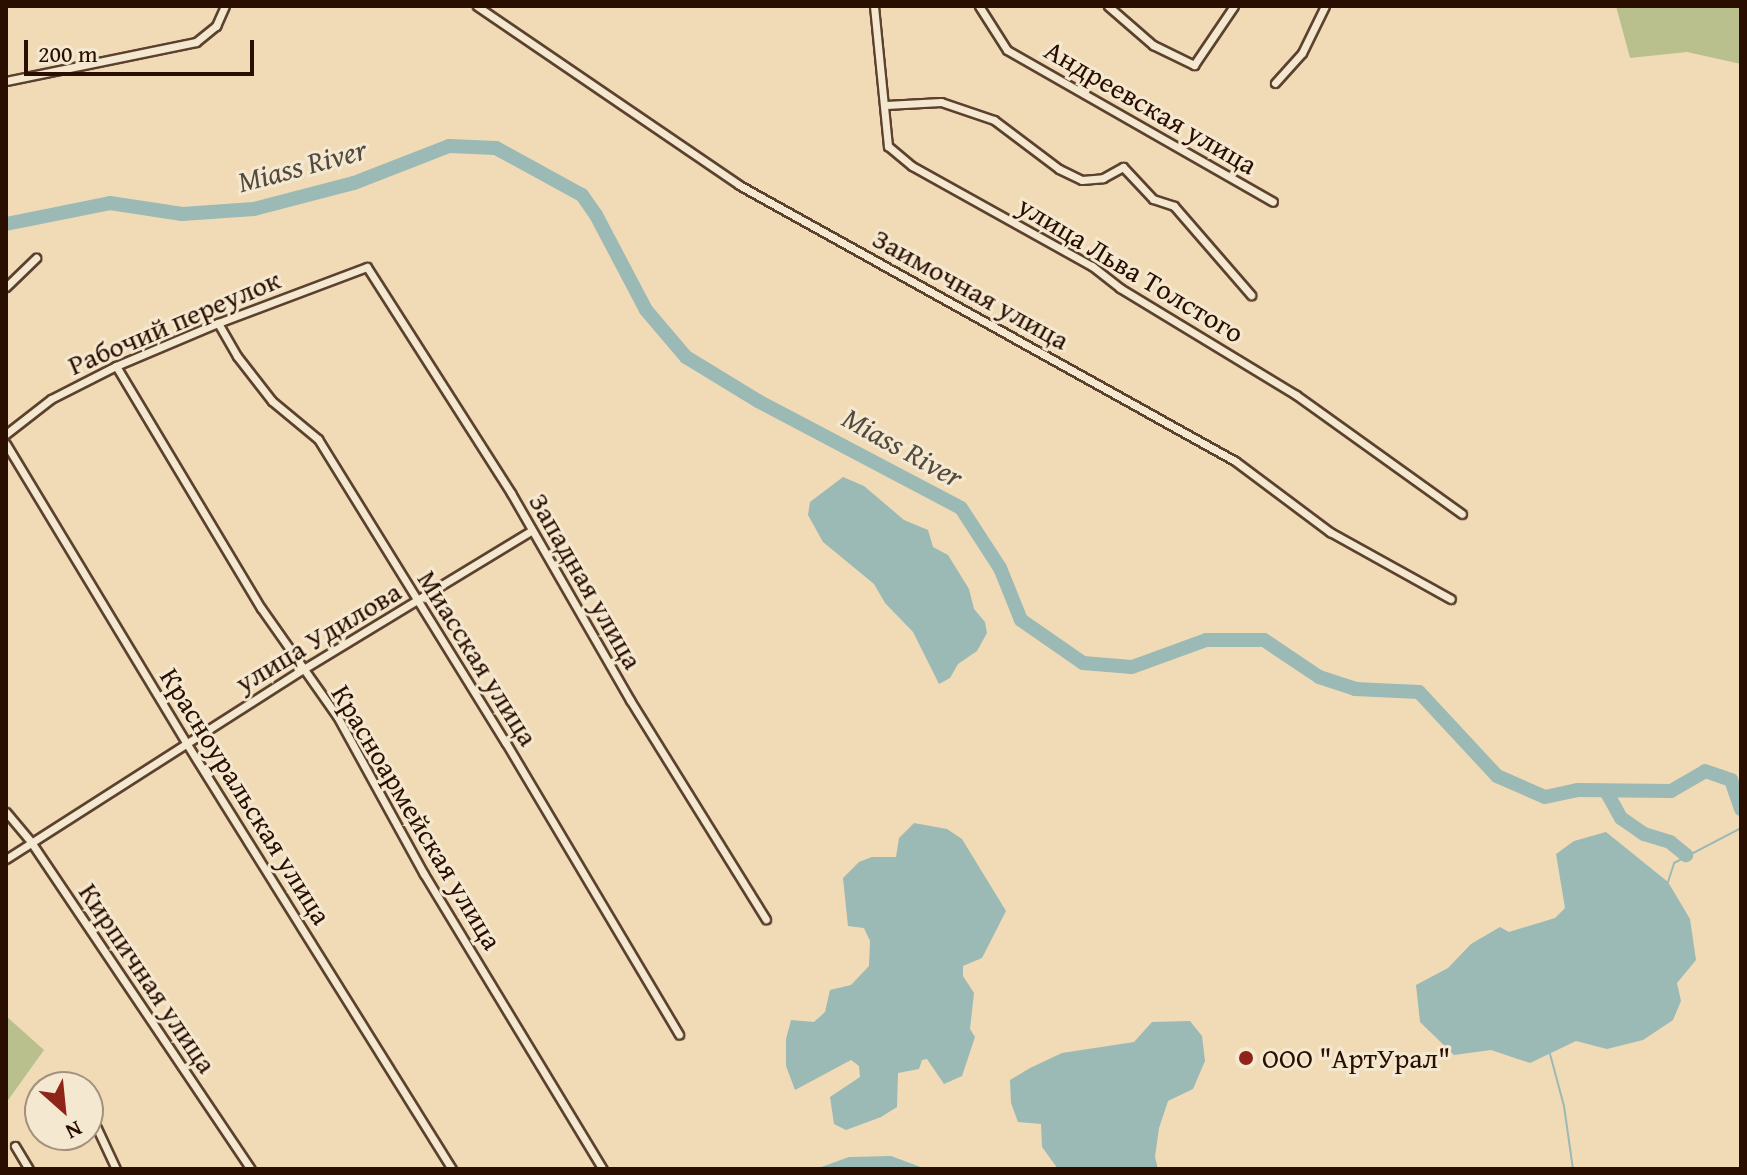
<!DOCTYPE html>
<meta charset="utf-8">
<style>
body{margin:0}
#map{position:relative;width:1747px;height:1175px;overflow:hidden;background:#f0dbb6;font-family:"Gentium Book Plus",serif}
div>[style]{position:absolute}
.green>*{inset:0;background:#bac08d}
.water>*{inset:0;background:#9bb9b5}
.stream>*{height:2px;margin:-1px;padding:0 1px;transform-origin:1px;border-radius:1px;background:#9bb9b5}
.river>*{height:14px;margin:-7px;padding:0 7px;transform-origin:7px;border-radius:7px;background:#9bb9b5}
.roads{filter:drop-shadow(2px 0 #5c412e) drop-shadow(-2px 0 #5c412e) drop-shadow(0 2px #5c412e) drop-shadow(0 -2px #5c412e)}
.street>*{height:7px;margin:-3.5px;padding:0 3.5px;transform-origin:3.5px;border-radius:3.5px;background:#f5e8d0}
.dots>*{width:22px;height:22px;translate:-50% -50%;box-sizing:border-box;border:4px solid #f5e8d0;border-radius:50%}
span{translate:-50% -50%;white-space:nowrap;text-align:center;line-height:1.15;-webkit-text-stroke:6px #f5e8d0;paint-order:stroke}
.street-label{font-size:28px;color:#2a0e00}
.poi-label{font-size:28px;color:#2a0e00}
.left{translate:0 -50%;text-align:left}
.water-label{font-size:30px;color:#524a3f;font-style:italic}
.frame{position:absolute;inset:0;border:8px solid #2a0e00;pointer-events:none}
.north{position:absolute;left:24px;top:1071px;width:80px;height:80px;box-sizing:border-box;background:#f5e8d0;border:2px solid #a4917d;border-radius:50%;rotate:153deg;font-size:22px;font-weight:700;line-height:32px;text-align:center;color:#2a0e00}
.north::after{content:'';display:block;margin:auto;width:28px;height:36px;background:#8f2418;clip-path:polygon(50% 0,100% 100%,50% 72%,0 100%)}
.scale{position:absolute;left:24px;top:40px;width:230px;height:36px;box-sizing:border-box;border:4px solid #2a0e00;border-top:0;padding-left:10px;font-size:24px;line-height:28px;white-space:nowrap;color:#2a0e00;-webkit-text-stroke:6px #f5e8d0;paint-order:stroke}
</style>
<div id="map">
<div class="green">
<i style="clip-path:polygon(1616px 6px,1741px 6px,1741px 64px,1687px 52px,1630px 58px)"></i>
<i style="clip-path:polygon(6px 1016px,44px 1050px,6px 1103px)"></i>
</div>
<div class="water">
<i style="clip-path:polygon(843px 477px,864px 486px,904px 520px,928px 530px,933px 547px,948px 555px,969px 589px,974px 609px,985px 622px,987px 633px,977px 651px,958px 664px,950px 678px,939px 684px,913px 632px,885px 603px,874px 584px,823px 542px,808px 515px,810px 502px)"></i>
<i style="clip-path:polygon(914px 823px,947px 829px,962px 839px,1006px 911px,982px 958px,963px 966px,963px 976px,974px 993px,970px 1029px,975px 1037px,962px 1076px,944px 1084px,927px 1059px,922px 1060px,919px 1069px,898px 1073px,897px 1107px,881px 1117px,846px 1130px,834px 1124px,830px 1097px,860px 1077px,859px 1066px,851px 1060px,795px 1090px,786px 1066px,786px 1039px,791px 1020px,814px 1022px,825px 1012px,830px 990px,851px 985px,869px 966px,870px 941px,864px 928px,848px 926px,843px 878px,859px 862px,872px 857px,896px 857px,899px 838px)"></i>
<i style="clip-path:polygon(1606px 832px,1668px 882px,1690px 919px,1696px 960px,1677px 983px,1681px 1001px,1673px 1020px,1643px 1040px,1607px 1049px,1576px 1041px,1530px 1063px,1491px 1050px,1454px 1055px,1420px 1022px,1416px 985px,1448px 968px,1471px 944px,1500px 927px,1509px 932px,1555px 918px,1565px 908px,1556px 854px,1574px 841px)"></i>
<i style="clip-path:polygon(1190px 1021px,1202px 1036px,1205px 1061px,1193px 1089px,1168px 1101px,1159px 1128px,1155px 1157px,1158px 1169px,1058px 1169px,1042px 1147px,1041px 1124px,1018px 1122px,1011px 1103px,1010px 1080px,1030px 1068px,1062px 1053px,1134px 1042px,1152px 1022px)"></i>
<i style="clip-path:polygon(891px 1156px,926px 1169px,816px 1169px,849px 1157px)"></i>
</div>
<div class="stream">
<i style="left:1668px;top:882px;width:20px;rotate:-72deg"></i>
<i style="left:1674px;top:863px;width:76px;rotate:-27.6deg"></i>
<i style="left:1550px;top:1054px;width:54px;rotate:74.9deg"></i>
<i style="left:1564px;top:1106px;width:64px;rotate:81.9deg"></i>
</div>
<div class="river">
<i style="left:6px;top:224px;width:106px;rotate:-11.4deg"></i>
<i style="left:110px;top:203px;width:73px;rotate:8.7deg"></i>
<i style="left:182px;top:214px;width:72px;rotate:-4deg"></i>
<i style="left:254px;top:209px;width:103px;rotate:-14.6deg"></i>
<i style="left:354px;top:183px;width:102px;rotate:-21.3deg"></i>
<i style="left:449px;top:146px;width:47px;rotate:2.4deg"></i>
<i style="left:496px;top:148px;width:98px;rotate:28.7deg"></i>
<i style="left:582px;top:195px;width:24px;rotate:55deg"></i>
<i style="left:596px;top:215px;width:107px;rotate:62.2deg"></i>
<i style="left:646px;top:310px;width:62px;rotate:49.6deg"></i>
<i style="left:686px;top:357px;width:84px;rotate:31.4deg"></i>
<i style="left:758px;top:401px;width:229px;rotate:27.8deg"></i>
<i style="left:961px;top:508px;width:72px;rotate:57deg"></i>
<i style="left:1000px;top:568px;width:56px;rotate:68deg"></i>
<i style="left:1021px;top:620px;width:75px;rotate:34.7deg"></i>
<i style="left:1083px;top:663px;width:49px;rotate:4.7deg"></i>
<i style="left:1132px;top:667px;width:79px;rotate:-20deg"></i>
<i style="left:1206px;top:640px;width:58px"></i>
<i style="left:1264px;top:640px;width:66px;rotate:33.9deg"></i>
<i style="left:1319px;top:677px;width:38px;rotate:18deg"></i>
<i style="left:1355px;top:689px;width:64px;rotate:2.7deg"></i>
<i style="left:1419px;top:692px;width:115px;rotate:47.1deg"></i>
<i style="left:1497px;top:776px;width:52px;rotate:23.6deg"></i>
<i style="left:1545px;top:797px;width:34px;rotate:-12deg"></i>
<i style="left:1578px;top:790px;width:93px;rotate:0.6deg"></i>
<i style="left:1671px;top:791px;width:39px;rotate:-30deg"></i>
<i style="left:1705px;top:771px;width:28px;rotate:19deg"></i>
<i style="left:1731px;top:780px;width:31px;rotate:71deg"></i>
<i style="left:1606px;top:791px;width:31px;rotate:61deg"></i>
<i style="left:1621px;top:818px;width:28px;rotate:35deg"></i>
<i style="left:1644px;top:834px;width:27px;rotate:17deg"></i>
<i style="left:1670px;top:842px;width:21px;rotate:39deg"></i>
</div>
<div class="roads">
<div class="street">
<i style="left:477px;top:6px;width:317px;rotate:34.3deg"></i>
<i style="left:739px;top:185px;width:568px;rotate:29.09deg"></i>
<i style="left:1235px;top:461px;width:119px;rotate:36.8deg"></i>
<i style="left:1330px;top:532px;width:138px;rotate:29deg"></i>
<i style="left:874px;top:6px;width:141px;rotate:84.3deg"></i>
<i style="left:888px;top:146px;width:31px;rotate:40deg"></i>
<i style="left:912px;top:166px;width:206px;rotate:29.1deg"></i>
<i style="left:1092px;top:266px;width:36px;rotate:38deg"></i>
<i style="left:1120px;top:288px;width:206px;rotate:31.3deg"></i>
<i style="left:1296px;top:395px;width:204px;rotate:35.6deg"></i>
<i style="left:979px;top:6px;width:52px;rotate:57.5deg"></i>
<i style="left:1007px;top:50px;width:306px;rotate:29.7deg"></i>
<i style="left:1108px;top:6px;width:60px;rotate:40.9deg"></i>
<i style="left:1153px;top:45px;width:46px;rotate:26deg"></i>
<i style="left:1194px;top:65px;width:71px;rotate:-55.9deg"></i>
<i style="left:6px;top:81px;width:194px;rotate:-11.6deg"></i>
<i style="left:196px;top:42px;width:26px;rotate:-39deg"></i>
<i style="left:216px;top:26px;width:22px;rotate:-66deg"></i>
<i style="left:1275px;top:83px;width:40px;rotate:-48deg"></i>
<i style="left:1302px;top:53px;width:52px;rotate:-63.9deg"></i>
<i style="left:886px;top:105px;width:55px;rotate:-3.1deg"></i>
<i style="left:941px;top:102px;width:56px;rotate:18.8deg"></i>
<i style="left:994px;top:120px;width:81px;rotate:37deg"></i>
<i style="left:1059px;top:169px;width:25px;rotate:26deg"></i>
<i style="left:1082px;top:180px;width:21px;rotate:-5deg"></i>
<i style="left:1103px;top:178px;width:23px;rotate:-29deg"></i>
<i style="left:1123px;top:167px;width:44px;rotate:46.8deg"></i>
<i style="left:1153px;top:199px;width:22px;rotate:18deg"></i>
<i style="left:1174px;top:206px;width:118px;rotate:49.1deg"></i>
<i style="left:6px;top:287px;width:42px;rotate:-44deg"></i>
<i style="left:218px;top:323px;width:38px;rotate:60deg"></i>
<i style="left:237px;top:356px;width:57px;rotate:52.1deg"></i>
<i style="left:272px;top:401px;width:60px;rotate:39.6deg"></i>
<i style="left:318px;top:439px;width:357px;rotate:58.3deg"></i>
<i style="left:506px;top:743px;width:339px;rotate:59.3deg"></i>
<i style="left:116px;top:366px;width:282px;rotate:59.1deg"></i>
<i style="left:261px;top:608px;width:132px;rotate:54.9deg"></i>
<i style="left:337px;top:716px;width:180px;rotate:61.2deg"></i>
<i style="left:424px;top:874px;width:345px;rotate:58.8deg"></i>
<i style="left:6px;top:434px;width:57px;rotate:-37.9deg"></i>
<i style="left:51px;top:399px;width:73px;rotate:-26.9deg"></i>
<i style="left:116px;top:366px;width:111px;rotate:-22.9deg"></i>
<i style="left:218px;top:323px;width:159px;rotate:-20.6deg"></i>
<i style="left:367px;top:267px;width:268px;rotate:57.5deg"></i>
<i style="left:511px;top:493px;width:239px;rotate:60.1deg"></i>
<i style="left:630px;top:700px;width:258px;rotate:58.2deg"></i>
<i style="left:6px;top:444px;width:350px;rotate:58.9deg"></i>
<i style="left:187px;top:744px;width:501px;rotate:58.06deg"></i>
<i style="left:6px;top:812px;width:39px;rotate:50deg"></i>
<i style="left:31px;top:842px;width:394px;rotate:56.1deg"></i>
<i style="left:6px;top:859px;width:351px;rotate:-32.6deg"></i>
<i style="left:302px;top:670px;width:269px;rotate:-31.3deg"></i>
<i style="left:88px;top:1109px;width:66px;rotate:65deg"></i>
<i style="left:15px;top:1146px;width:27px;rotate:59deg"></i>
</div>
</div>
<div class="dots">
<i style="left:1246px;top:1058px;background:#8f2418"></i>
</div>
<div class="street-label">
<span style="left:1151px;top:107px;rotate:30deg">Андреевская улица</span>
<span style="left:1131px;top:269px;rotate:31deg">улица Льва Толстого</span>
<span style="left:971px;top:289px;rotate:29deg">Заимочная улица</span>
<span style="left:174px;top:322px;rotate:-23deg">Рабочий переулок</span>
<span style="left:586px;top:581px;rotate:60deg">Западная улица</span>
<span style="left:318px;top:637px;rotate:-31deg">улица Удилова</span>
<span style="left:478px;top:658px;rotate:58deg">Миасская улица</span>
<span style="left:246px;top:796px;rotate:58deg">Красноуральская улица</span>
<span style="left:417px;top:817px;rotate:59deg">Красноармейская улица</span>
<span style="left:148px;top:978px;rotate:56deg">Кирпичная улица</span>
</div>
<div class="poi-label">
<span class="left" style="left:1262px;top:1058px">ООО "АртУрал"</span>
</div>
<div class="water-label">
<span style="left:302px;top:165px;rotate:-15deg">Miass River</span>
<span style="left:903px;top:447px;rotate:29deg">Miass River</span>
</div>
<div class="frame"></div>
<div class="north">N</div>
<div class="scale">200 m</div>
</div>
